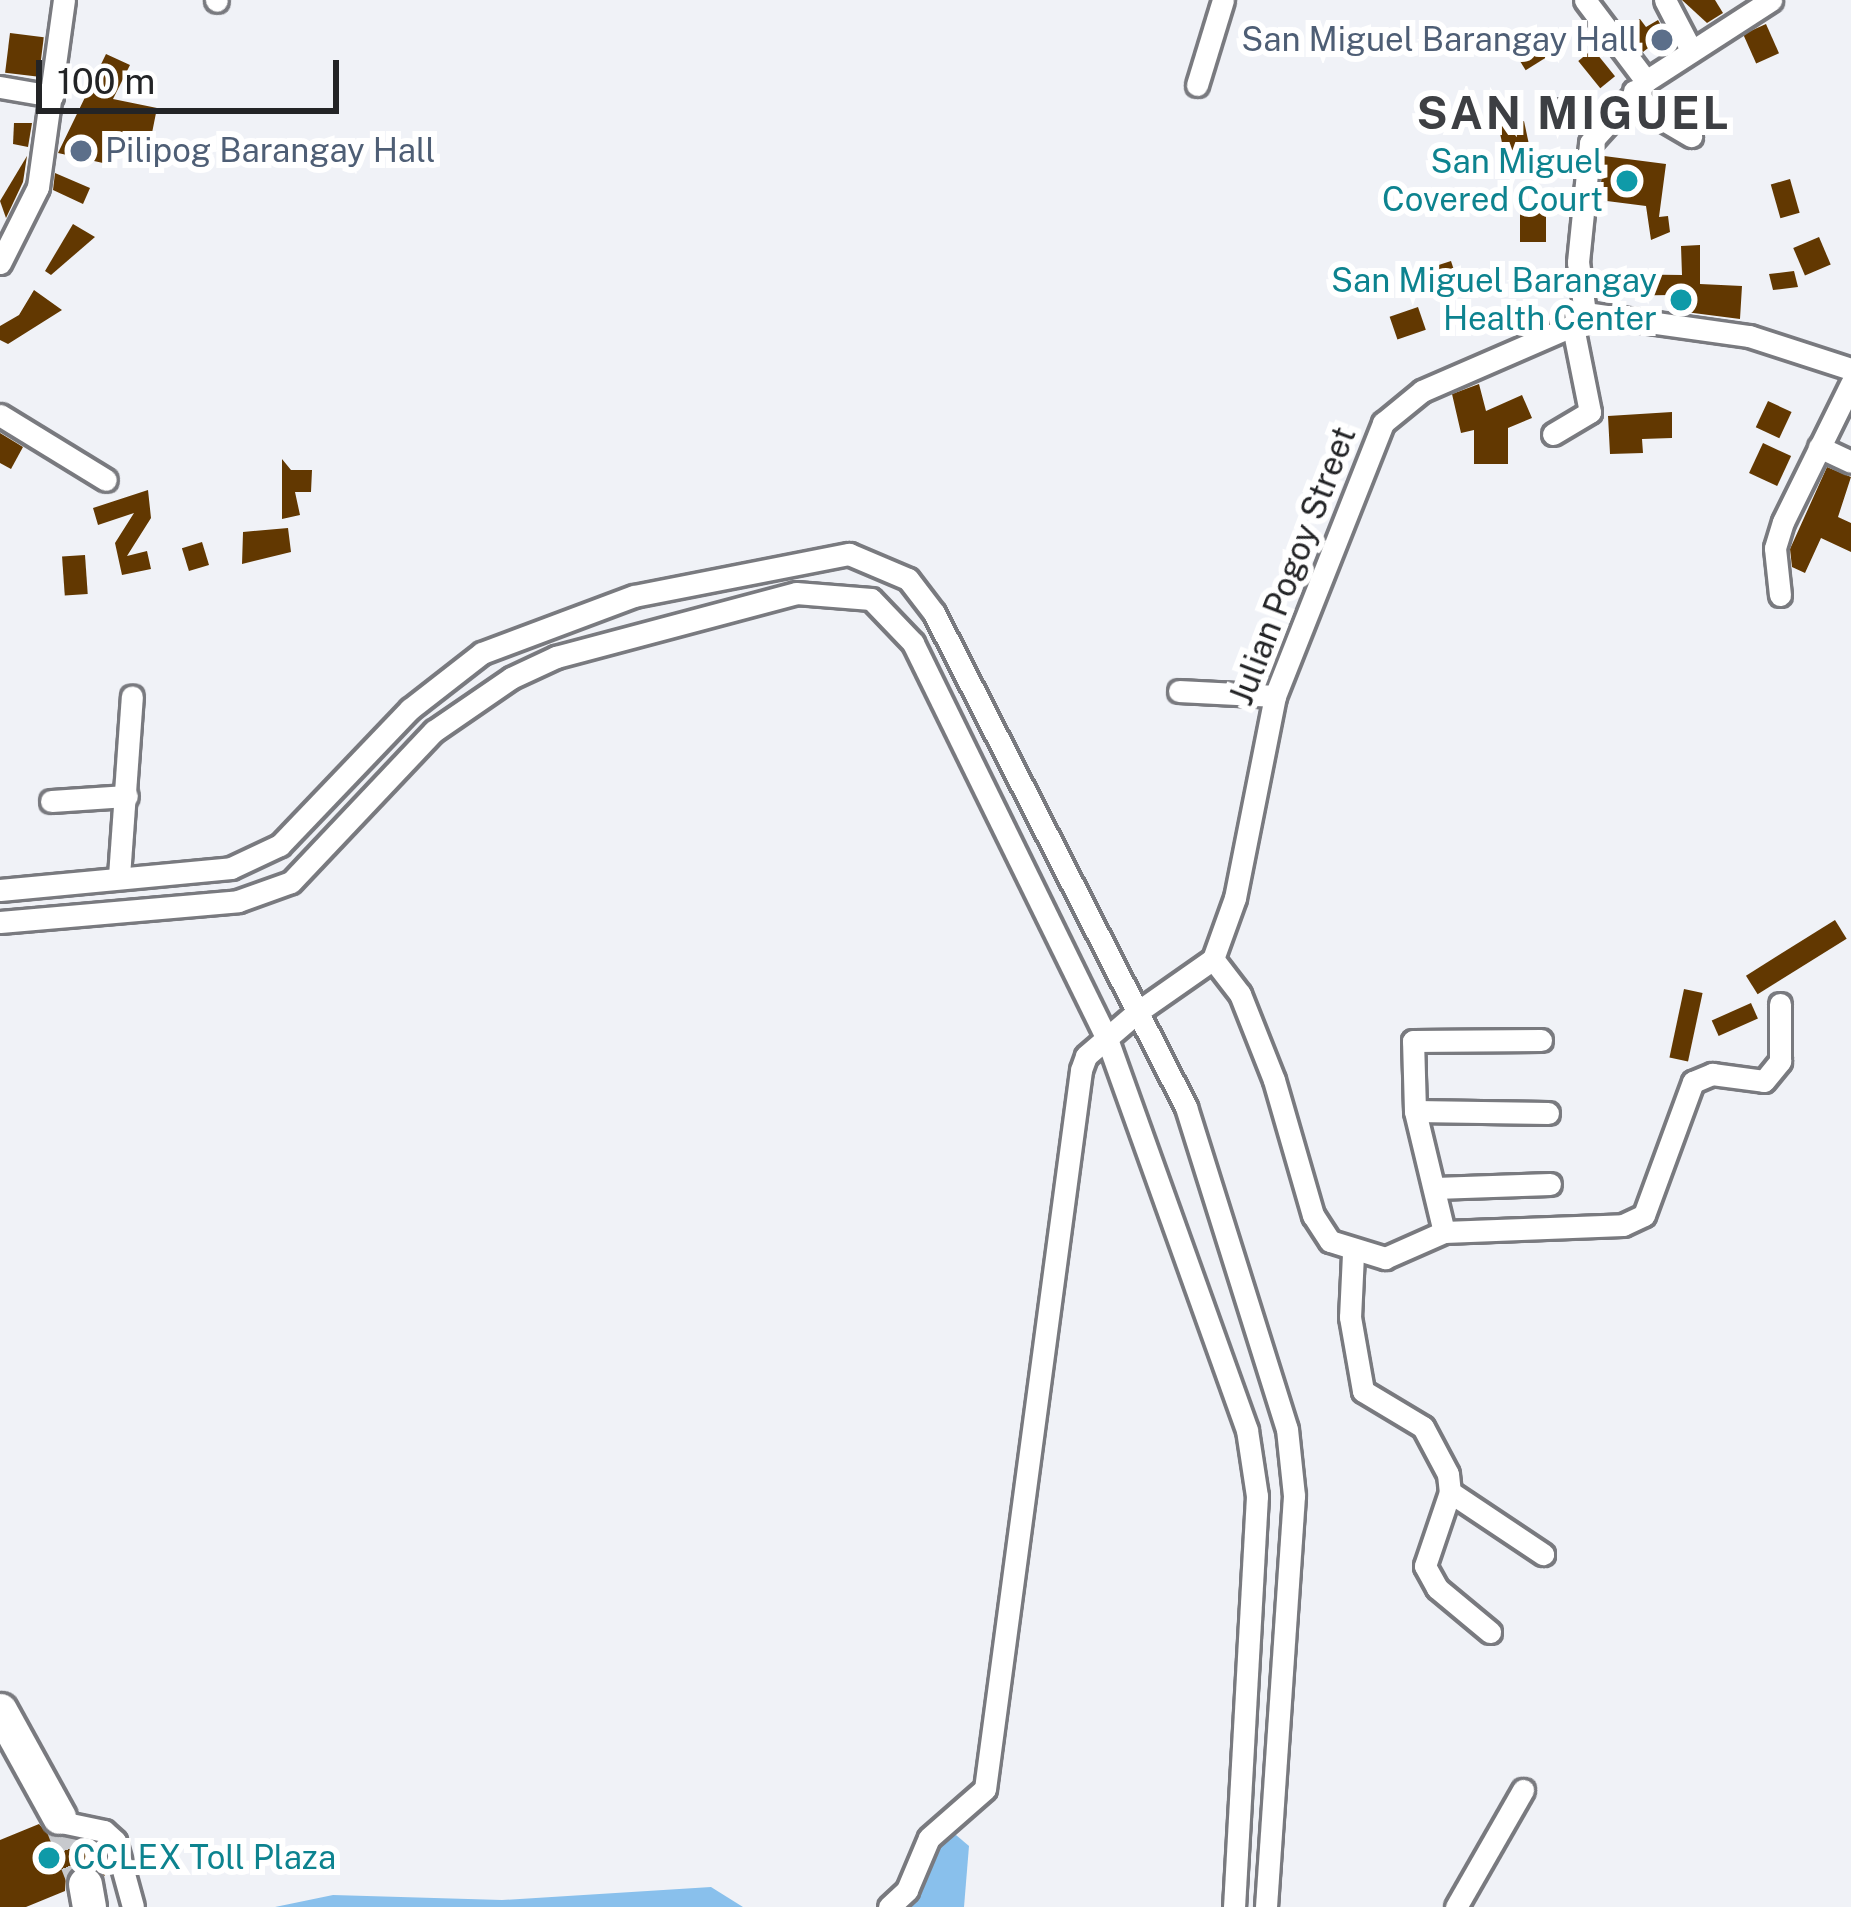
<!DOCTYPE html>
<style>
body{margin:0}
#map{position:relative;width:1851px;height:1907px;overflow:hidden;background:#f0f2f7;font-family:"Public Sans",sans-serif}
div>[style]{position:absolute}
.water>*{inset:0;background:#89c0ec}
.building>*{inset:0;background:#623801;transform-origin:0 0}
.highway-tunnel>*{height:33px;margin-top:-16.5px;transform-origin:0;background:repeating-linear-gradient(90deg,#c7c9cd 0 33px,transparent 0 49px)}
.roads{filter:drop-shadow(3px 0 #797a7f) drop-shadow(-3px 0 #797a7f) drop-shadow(0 3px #797a7f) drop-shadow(0 -3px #797a7f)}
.minor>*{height:21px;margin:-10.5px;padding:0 10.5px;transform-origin:10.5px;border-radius:10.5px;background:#fff}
.highway>*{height:33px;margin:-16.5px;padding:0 16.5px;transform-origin:16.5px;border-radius:16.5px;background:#fff}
.dots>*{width:33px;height:33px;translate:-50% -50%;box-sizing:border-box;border:6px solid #fff;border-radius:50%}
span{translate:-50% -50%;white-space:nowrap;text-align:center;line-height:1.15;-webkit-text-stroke:12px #fff;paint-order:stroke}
.service-label{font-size:33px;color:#4e5e75}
.right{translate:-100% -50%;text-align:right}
.left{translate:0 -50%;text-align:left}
.culture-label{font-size:33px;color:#0d838f}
.street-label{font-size:33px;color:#232426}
.district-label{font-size:45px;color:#3d3f43;font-weight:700;letter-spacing:3px}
.scale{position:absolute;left:36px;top:60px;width:303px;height:54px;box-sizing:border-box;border:6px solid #232426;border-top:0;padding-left:15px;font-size:36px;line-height:42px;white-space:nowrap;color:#232426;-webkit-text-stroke:9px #fff;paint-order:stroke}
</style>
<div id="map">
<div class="water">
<i style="clip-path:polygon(956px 1835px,969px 1846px,964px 1907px,896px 1907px,931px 1844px)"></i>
<i style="clip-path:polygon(711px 1887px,743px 1907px,275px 1907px,333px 1895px,502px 1900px)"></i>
</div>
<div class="building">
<i style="clip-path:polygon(1682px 0,1715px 0,1723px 13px,1707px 23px)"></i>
<i style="clip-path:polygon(1640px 19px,1646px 27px,1658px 20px,1666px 34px,1643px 52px,1626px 29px)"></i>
<i style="left:1766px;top:24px;width:32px;height:25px;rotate:66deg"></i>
<i style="left:10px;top:33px;width:34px;height:40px;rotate:7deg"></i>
<i style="left:1542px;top:34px;width:22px;height:33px;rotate:58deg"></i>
<i style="left:1593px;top:49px;width:35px;height:19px;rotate:51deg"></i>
<i style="clip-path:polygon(106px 54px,130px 65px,113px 99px,157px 108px,149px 148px,108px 140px,103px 163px,58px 153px)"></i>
<i style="left:1524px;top:121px;width:34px;height:26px;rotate:78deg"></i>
<i style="clip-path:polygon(14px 123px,32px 123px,28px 147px,13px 144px)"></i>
<i style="clip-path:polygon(27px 156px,23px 182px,6px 218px,0 201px)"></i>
<i style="clip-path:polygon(1604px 156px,1666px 164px,1659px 217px,1668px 216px,1670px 232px,1651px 240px,1646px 206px,1599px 200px)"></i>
<i style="clip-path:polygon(55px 173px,90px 188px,83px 204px,53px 190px)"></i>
<i style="left:1790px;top:179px;width:35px;height:20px;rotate:74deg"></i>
<i style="left:1520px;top:203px;width:26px;height:39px"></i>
<i style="clip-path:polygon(73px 224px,95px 237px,51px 275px,45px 271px)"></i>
<i style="left:1819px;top:237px;width:30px;height:28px;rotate:67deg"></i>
<i style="clip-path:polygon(1700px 245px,1700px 284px,1742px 286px,1740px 319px,1670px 310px,1672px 295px,1601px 296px,1601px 274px,1682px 275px,1681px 246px)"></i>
<i style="left:1451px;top:261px;width:23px;height:34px;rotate:72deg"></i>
<i style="clip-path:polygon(1794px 271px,1798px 287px,1773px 290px,1769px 274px)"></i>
<i style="clip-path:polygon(34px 290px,62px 310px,8px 344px,0 340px,0 326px,19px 315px)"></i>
<i style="left:1418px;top:307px;width:24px;height:30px;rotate:71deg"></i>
<i style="clip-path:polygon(1479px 384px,1486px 411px,1522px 395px,1532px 418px,1508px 428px,1508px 464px,1474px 464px,1474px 430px,1461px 433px,1452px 394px)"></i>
<i style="left:1768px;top:401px;width:26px;height:29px;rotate:25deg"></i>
<i style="clip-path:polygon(1672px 412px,1672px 438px,1642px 439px,1643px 453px,1610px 454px,1608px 416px)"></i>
<i style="clip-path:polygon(0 433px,23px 447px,11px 469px,0 463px)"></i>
<i style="left:1763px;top:443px;width:31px;height:33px;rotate:25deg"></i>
<i style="clip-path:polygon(282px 459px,291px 470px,312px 470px,311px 492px,295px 492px,300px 515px,282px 519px)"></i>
<i style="clip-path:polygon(1827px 467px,1851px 477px,1838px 517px,1851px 523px,1851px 552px,1821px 538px,1805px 573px,1792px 567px,1790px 549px)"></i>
<i style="clip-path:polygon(148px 490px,151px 518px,127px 556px,147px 551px,151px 569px,122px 575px,115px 543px,134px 513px,98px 525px,93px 508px)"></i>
<i style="clip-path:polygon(288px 528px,291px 552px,242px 564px,243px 532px)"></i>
<i style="left:202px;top:542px;width:24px;height:21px;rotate:73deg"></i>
<i style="left:85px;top:555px;width:39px;height:23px;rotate:86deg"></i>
<i style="left:1835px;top:920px;width:22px;height:105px;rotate:58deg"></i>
<i style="left:1684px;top:989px;width:19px;height:70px;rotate:12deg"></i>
<i style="left:1751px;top:1003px;width:17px;height:43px;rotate:66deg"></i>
<i style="clip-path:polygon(39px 1824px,49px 1835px,92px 1844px,105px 1876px,80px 1864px,66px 1876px,65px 1891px,26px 1907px,0 1907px,0 1840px)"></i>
</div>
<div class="highway-tunnel">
<i style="left:59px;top:1817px;width:72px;rotate:68.8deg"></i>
</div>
<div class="roads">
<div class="minor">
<i style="left:216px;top:0;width:1px;rotate:45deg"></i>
<i style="left:1585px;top:0;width:101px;rotate:53deg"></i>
<i style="left:1665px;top:0;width:54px;rotate:62.5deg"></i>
<i style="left:1197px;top:85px;width:89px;rotate:-73deg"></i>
<i style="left:0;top:87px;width:53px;rotate:9.8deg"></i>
<i style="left:1634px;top:91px;width:32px;rotate:49deg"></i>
<i style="left:1655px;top:115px;width:42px;rotate:30.3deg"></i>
<i style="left:1560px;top:110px;width:44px;rotate:18.4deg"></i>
<i style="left:0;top:263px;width:85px;rotate:-63.4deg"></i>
<i style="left:38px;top:187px;width:189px;rotate:-82.1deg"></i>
<i style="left:1585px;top:313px;width:166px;rotate:8deg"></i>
<i style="left:1749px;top:336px;width:107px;rotate:17.9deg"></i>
<i style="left:0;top:415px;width:124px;rotate:31.5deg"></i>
<i style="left:1553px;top:434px;width:43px;rotate:-30.7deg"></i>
<i style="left:1590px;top:412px;width:87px;rotate:-101.3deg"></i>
<i style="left:1819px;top:447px;width:35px;rotate:25deg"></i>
<i style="left:1780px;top:595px;width:47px;rotate:-96.1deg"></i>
<i style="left:1775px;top:548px;width:27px;rotate:-73deg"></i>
<i style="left:1783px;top:522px;width:154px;rotate:-63.8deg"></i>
<i style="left:1179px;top:691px;width:96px;rotate:3deg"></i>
<i style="left:51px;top:801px;width:76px;rotate:-3.8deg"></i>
<i style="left:119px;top:876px;width:180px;rotate:-85.9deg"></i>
<i style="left:0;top:890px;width:232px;rotate:-5.4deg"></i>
<i style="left:231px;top:868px;width:54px;rotate:-25.1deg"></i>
<i style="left:280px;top:845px;width:188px;rotate:-46.3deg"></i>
<i style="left:410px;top:709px;width:91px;rotate:-37.9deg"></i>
<i style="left:482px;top:653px;width:162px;rotate:-20.6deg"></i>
<i style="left:634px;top:596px;width:219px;rotate:-11.1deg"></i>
<i style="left:849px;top:554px;width:64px;rotate:23deg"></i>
<i style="left:908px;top:579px;width:43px;rotate:52.6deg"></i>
<i style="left:934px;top:613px;width:555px;rotate:62.97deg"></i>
<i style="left:1186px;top:1107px;width:337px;rotate:72.6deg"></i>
<i style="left:1287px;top:1429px;width:67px;rotate:84deg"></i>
<i style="left:1294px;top:1496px;width:412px;rotate:93.9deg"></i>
<i style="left:0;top:922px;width:239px;rotate:-5deg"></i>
<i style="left:238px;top:901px;width:56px;rotate:-19.7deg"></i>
<i style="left:291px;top:882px;width:208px;rotate:-46.6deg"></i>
<i style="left:434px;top:731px;width:93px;rotate:-34.5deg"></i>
<i style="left:511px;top:678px;width:50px;rotate:-25deg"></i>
<i style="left:556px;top:657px;width:248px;rotate:-14.9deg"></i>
<i style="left:796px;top:593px;width:75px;rotate:4.6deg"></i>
<i style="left:871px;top:599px;width:61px;rotate:46.3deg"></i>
<i style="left:913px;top:643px;width:441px;rotate:63.9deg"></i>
<i style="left:1107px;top:1039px;width:415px;rotate:70.3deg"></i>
<i style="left:1247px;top:1430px;width:67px;rotate:81.4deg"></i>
<i style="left:1257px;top:1496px;width:412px;rotate:93.2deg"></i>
<i style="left:1213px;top:959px;width:65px;rotate:-70.2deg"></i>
<i style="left:1235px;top:898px;width:206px;rotate:-78.8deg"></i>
<i style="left:1275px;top:696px;width:294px;rotate:-68.4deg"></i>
<i style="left:1383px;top:423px;width:50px;rotate:-39.4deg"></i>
<i style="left:1422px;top:391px;width:168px;rotate:-23.5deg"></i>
<i style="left:1576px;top:324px;width:14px;rotate:-51deg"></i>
<i style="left:1585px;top:313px;width:51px;rotate:-97.8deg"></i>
<i style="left:1578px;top:262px;width:120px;rotate:-84.2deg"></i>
<i style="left:1590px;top:143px;width:84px;rotate:-47.9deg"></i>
<i style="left:1646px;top:81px;width:149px;rotate:-32.9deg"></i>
<i style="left:1213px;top:959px;width:44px;rotate:52.4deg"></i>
<i style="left:1240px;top:994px;width:92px;rotate:68.4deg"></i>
<i style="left:1274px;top:1080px;width:141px;rotate:73.9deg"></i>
<i style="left:1313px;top:1215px;width:31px;rotate:57deg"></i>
<i style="left:1330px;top:1241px;width:58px;rotate:17.2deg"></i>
<i style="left:1385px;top:1258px;width:64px;rotate:-23.8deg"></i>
<i style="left:1444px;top:1232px;width:179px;rotate:-2.2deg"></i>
<i style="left:1623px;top:1225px;width:23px;rotate:-25deg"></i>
<i style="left:1644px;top:1215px;width:142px;rotate:-69.8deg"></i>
<i style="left:1693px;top:1082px;width:21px;rotate:-23deg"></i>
<i style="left:1712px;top:1074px;width:52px;rotate:7.7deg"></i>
<i style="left:1764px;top:1081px;width:26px;rotate:-51deg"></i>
<i style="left:1780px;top:1061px;width:57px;rotate:-90deg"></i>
<i style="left:1415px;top:1111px;width:133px;rotate:0.9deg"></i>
<i style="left:1435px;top:1188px;width:115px;rotate:-2deg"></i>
<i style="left:1444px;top:1232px;width:124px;rotate:-103.5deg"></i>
<i style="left:1415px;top:1111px;width:70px;rotate:-91.6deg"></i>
<i style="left:1413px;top:1041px;width:128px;rotate:-0.4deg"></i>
<i style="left:1353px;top:1254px;width:63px;rotate:92.7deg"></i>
<i style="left:1350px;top:1317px;width:75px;rotate:80deg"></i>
<i style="left:1363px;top:1391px;width:70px;rotate:31deg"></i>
<i style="left:1423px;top:1427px;width:53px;rotate:62deg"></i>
<i style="left:1448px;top:1474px;width:18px;rotate:84deg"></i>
<i style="left:1450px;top:1492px;width:78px;rotate:108.7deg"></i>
<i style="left:1425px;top:1566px;width:25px;rotate:61deg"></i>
<i style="left:1437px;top:1588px;width:69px;rotate:39.7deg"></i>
<i style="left:1450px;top:1492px;width:112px;rotate:33.7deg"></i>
<i style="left:61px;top:1822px;width:44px;rotate:11.8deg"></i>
<i style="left:104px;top:1831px;width:15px;rotate:42deg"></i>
<i style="left:115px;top:1841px;width:68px;rotate:74.7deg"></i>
<i style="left:889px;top:1907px;width:25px;rotate:-43deg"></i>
<i style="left:907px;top:1890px;width:56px;rotate:-67.1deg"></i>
<i style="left:929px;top:1838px;width:74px;rotate:-41.2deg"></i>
<i style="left:985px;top:1789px;width:725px;rotate:-82.39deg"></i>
<i style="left:1081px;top:1070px;width:15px;rotate:-70deg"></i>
<i style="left:1086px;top:1056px;width:66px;rotate:-40.7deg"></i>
<i style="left:1136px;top:1013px;width:94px;rotate:-35deg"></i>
<i style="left:1456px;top:1907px;width:135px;rotate:-60.2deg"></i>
</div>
<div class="highway">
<i style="left:0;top:1710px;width:122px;rotate:61.1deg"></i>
<i style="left:85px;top:1884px;width:23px;rotate:80deg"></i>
</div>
</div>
<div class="dots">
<i style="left:1662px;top:40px;background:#5c6f8a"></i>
<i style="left:81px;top:151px;background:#5c6f8a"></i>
<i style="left:1627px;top:181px;background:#0f9aa8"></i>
<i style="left:1681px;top:300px;background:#0f9aa8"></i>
<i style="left:49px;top:1858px;background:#0f9aa8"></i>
</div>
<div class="service-label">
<span class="right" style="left:1638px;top:40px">San Miguel Barangay Hall</span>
<span class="left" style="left:105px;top:151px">Pilipog Barangay Hall</span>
</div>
<div class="culture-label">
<span class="right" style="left:1603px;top:181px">San Miguel<br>Covered Court</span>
<span class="right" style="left:1657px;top:300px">San Miguel Barangay<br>Health Center</span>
<span class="left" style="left:73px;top:1858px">CCLEX Toll Plaza</span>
</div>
<div class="street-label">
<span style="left:1293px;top:566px;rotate:-69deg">Julian Pogoy Street</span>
</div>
<div class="district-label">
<span style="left:1574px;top:113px">SAN MIGUEL</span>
</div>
<div class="scale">100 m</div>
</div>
